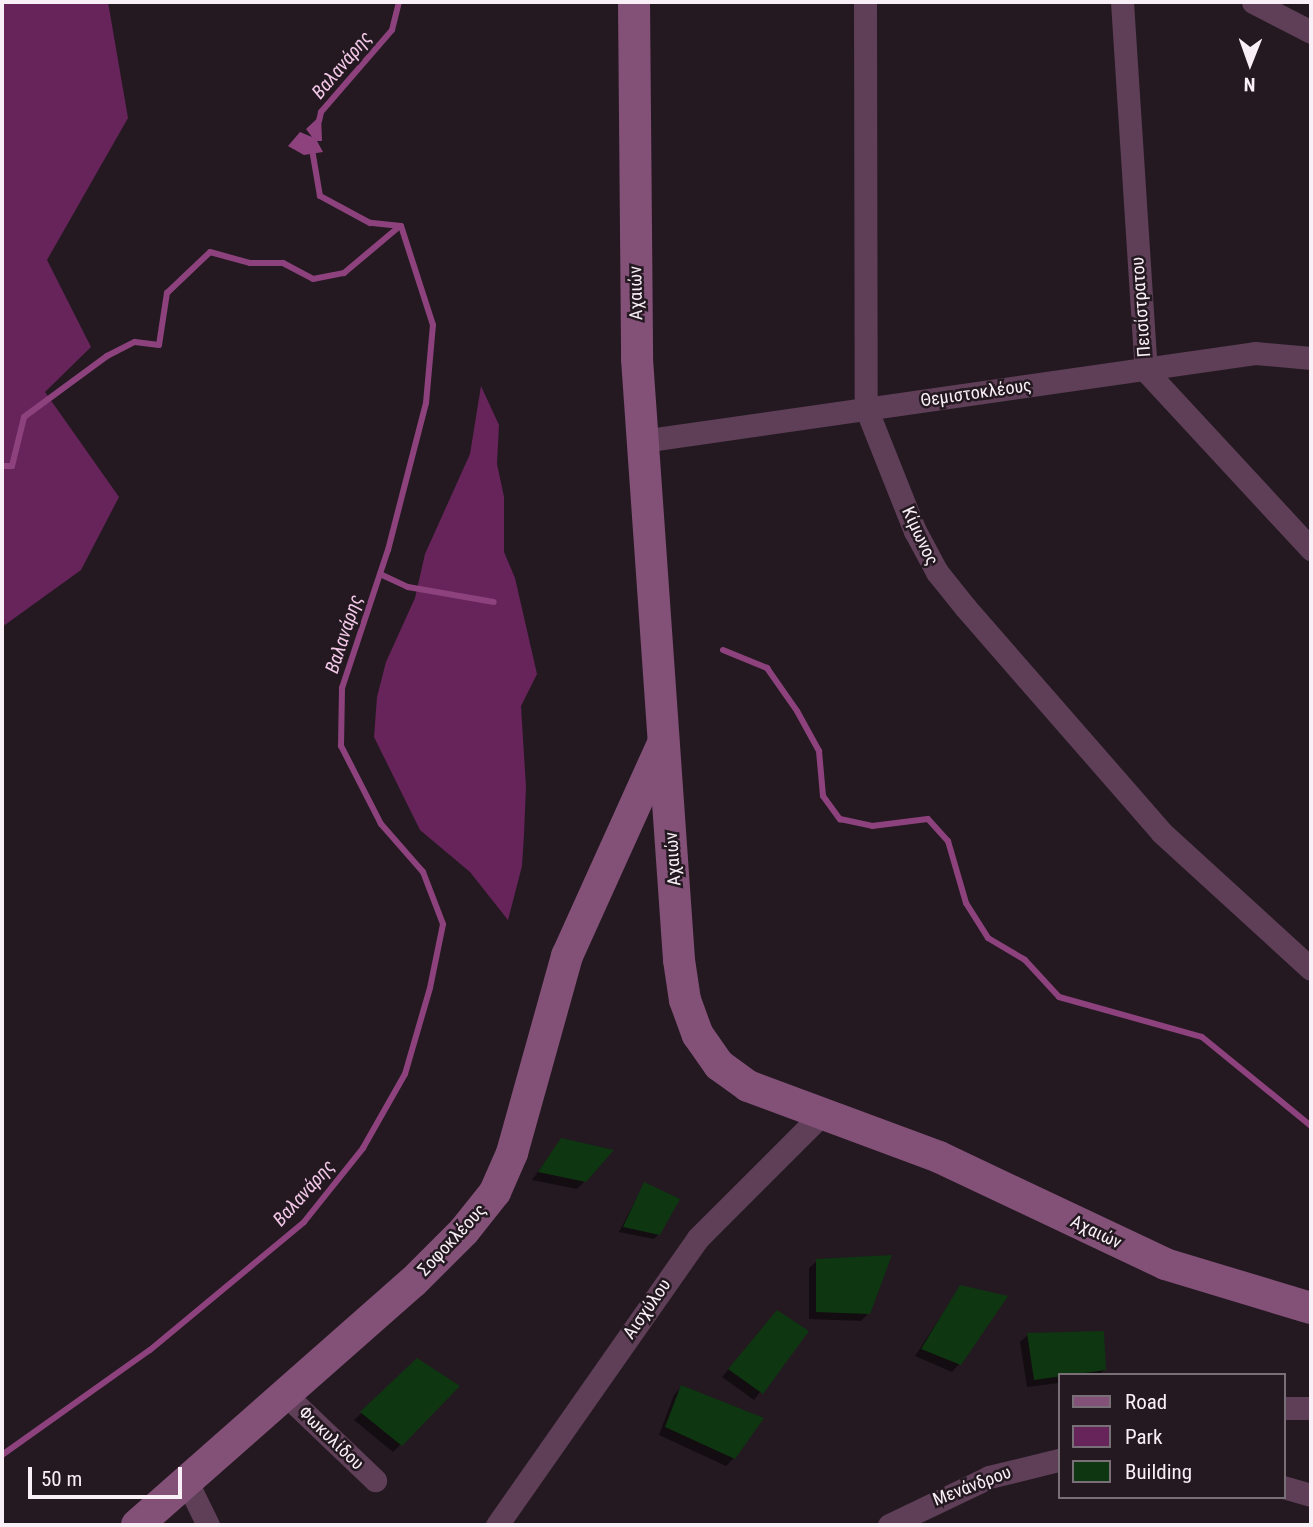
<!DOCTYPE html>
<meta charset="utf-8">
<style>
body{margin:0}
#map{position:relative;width:1313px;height:1527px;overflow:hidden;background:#241921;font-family:"Roboto Condensed",sans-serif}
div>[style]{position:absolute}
.green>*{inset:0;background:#66245a}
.water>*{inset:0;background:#8d427e}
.shadow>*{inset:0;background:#0007}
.stream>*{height:6px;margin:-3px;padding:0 3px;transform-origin:3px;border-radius:3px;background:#8d427e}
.building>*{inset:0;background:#0e3611}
.street>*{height:23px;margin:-11.5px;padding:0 11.5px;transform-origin:11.5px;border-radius:11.5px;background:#5e3f57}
.secondary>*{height:32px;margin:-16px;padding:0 16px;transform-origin:16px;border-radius:16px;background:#835078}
span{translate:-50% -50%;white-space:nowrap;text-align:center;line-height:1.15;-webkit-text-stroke:5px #241921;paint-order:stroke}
.street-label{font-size:18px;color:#f8f0f6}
.water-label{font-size:19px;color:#f3c8e8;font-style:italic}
.frame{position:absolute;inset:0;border:4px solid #f8f0f6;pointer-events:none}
.legend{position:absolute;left:1058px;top:1373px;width:228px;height:126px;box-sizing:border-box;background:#241921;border:2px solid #796f76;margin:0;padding:9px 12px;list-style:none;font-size:21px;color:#f8f0f6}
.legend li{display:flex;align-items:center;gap:14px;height:35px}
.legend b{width:35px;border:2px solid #796f76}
.north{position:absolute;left:1215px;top:28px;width:70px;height:70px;-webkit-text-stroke:5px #241921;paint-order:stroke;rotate:181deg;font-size:19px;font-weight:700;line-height:28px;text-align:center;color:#f8f0f6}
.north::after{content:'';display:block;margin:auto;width:24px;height:32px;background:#f8f0f6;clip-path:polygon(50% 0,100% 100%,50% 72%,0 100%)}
.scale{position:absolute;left:28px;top:1467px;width:154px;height:32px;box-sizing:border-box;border:4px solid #f8f0f6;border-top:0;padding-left:9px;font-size:21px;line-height:24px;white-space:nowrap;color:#f8f0f6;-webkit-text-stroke:5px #241921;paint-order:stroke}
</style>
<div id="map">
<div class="green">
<i style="clip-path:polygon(2px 2px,108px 2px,128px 118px,47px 260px,91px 347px,45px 392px,119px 497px,81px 570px,2px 627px)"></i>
<i style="clip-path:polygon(481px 386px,499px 425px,497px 464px,504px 497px,504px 552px,515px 578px,537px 674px,521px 706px,526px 787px,524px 834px,522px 866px,508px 920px,470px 872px,420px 830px,374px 737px,377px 697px,386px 662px,415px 598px,425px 554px,470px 454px)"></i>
</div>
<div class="water">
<i style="clip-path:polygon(321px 115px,322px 141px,317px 141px,323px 152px,304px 155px,288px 146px,300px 132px,312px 137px,306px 129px)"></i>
</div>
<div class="shadow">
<i style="clip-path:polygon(561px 1140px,585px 1181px,577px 1189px,532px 1180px)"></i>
<i style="clip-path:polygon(644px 1184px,659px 1234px,654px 1239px,619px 1232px)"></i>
<i style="clip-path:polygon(817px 1261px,868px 1314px,861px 1321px,809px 1319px,809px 1268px)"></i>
<i style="clip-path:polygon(960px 1287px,959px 1364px,952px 1372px,915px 1356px)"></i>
<i style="clip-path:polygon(769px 1320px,806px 1331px,754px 1400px,722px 1377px)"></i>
<i style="clip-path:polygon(1028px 1335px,1104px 1370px,1099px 1375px,1059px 1375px,1059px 1383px,1027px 1387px,1020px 1342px)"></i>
<i style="clip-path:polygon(417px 1361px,457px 1387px,393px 1452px,354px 1420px)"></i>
<i style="clip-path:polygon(681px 1387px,734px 1458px,726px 1466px,659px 1435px,674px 1395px)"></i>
</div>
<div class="stream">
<i style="left:319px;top:121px;width:9px;rotate:-77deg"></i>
<i style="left:321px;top:112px;width:108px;rotate:-49.1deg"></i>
<i style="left:392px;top:30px;width:29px;rotate:-76deg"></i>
<i style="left:2px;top:466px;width:10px"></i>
<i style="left:12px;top:466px;width:50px;rotate:-76.2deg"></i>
<i style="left:24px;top:417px;width:103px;rotate:-36.3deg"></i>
<i style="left:107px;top:356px;width:31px;rotate:-27deg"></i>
<i style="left:135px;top:342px;width:24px;rotate:7deg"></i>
<i style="left:159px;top:345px;width:53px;rotate:-81.3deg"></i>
<i style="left:167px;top:293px;width:59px;rotate:-43.6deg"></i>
<i style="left:210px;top:252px;width:41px;rotate:15.4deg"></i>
<i style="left:250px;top:263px;width:33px"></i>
<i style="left:283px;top:263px;width:34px;rotate:28deg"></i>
<i style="left:313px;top:279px;width:32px;rotate:-11deg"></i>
<i style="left:344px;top:273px;width:73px;rotate:-40deg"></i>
<i style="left:380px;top:574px;width:31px;rotate:25deg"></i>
<i style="left:408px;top:587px;width:87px;rotate:9.9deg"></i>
<i style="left:723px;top:650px;width:48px;rotate:22.2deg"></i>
<i style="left:767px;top:668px;width:52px;rotate:55.1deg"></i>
<i style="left:797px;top:711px;width:46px;rotate:61.2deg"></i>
<i style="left:819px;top:751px;width:45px;rotate:84.9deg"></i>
<i style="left:823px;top:796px;width:29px;rotate:54deg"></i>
<i style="left:840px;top:819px;width:33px;rotate:12deg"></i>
<i style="left:872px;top:826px;width:56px;rotate:-7.1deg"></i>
<i style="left:928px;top:819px;width:30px;rotate:48deg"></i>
<i style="left:948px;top:841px;width:65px;rotate:73.8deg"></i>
<i style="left:966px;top:903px;width:41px;rotate:57.8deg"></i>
<i style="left:988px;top:938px;width:43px;rotate:30.7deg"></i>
<i style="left:1025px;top:960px;width:50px;rotate:47.4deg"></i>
<i style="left:1059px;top:997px;width:148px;rotate:15.6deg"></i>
<i style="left:1202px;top:1037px;width:141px;rotate:39.2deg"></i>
<i style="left:2px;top:1455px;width:181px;rotate:-35.4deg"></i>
<i style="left:150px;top:1350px;width:200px;rotate:-39.7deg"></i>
<i style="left:304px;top:1222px;width:95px;rotate:-51.4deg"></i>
<i style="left:363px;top:1148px;width:85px;rotate:-60.4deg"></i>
<i style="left:405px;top:1074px;width:90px;rotate:-73.8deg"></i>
<i style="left:430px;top:988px;width:65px;rotate:-78.5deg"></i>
<i style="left:443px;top:924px;width:56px;rotate:-111deg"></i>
<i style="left:423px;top:872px;width:64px;rotate:-131.2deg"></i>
<i style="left:381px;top:824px;width:88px;rotate:-117.1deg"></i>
<i style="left:341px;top:746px;width:58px;rotate:-89deg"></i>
<i style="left:342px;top:688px;width:145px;rotate:-71.6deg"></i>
<i style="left:388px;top:550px;width:152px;rotate:-75.5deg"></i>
<i style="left:426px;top:403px;width:78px;rotate:-84.9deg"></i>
<i style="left:433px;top:325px;width:104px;rotate:-107.9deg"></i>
<i style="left:401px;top:226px;width:31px;rotate:-174deg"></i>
<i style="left:370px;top:223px;width:57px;rotate:-151.6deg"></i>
<i style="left:320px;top:196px;width:48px;rotate:-99.7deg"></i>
</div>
<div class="building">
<i style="clip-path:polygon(561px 1138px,614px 1150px,586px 1182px,538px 1172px)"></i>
<i style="clip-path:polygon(644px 1182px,680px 1199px,660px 1235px,623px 1227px)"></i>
<i style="clip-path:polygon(892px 1255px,870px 1314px,816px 1312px,816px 1259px)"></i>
<i style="clip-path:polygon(960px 1285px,1008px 1296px,961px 1365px,921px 1349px)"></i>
<i style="clip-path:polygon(777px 1310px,809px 1331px,763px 1394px,728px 1369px)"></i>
<i style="clip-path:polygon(1104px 1331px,1106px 1370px,1034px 1380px,1027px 1333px)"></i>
<i style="clip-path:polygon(417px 1358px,460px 1386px,402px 1446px,360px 1412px)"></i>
<i style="clip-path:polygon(681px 1385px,764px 1418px,735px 1459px,665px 1427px)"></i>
</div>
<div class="street">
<i style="left:865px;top:2px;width:406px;rotate:89.9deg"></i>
<i style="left:866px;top:408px;width:132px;rotate:68.3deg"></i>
<i style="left:915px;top:531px;width:47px;rotate:61.8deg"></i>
<i style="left:937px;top:572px;width:45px;rotate:51.3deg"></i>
<i style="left:965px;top:607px;width:298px;rotate:48.9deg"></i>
<i style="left:1161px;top:832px;width:203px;rotate:42.4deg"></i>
<i style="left:1122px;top:2px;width:370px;rotate:86.3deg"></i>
<i style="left:1146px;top:371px;width:243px;rotate:47.2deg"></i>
<i style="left:1253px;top:2px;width:65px;rotate:27.3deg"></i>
<i style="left:642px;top:441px;width:619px;rotate:-8.17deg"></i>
<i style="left:1255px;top:353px;width:56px;rotate:5.1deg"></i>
<i style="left:287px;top:1396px;width:122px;rotate:43.7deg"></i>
<i style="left:1283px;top:1408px;width:28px"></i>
<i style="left:187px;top:1482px;width:48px;rotate:64deg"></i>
<i style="left:1283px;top:1487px;width:29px;rotate:16deg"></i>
<i style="left:497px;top:1525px;width:350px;rotate:-55deg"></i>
<i style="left:698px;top:1238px;width:175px;rotate:-45deg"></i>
<i style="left:889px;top:1525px;width:111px;rotate:-25.6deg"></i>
<i style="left:989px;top:1477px;width:72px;rotate:-13.7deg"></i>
</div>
<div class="secondary">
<i style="left:634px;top:2px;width:357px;rotate:89.5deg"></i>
<i style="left:637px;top:359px;width:602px;rotate:86deg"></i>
<i style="left:679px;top:960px;width:40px;rotate:81.5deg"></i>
<i style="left:685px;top:1000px;width:37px;rotate:70deg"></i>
<i style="left:698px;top:1035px;width:37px;rotate:55deg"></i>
<i style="left:719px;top:1065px;width:36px;rotate:36deg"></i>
<i style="left:748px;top:1086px;width:204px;rotate:20.4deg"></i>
<i style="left:939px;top:1157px;width:250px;rotate:25.3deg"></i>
<i style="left:1165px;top:1264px;width:152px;rotate:16.8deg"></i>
<i style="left:137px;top:1525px;width:368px;rotate:-41.4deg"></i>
<i style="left:413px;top:1282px;width:72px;rotate:-45deg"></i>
<i style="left:464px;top:1231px;width:50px;rotate:-51.5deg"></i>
<i style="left:495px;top:1192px;width:43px;rotate:-66.4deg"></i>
<i style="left:512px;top:1153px;width:205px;rotate:-74.4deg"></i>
<i style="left:567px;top:956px;width:234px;rotate:-65.7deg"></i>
</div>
<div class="street-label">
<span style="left:636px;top:293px;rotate:-91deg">Αχαιών</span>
<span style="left:1141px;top:307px;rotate:-94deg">Πεισίστρατου</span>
<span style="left:976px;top:393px;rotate:-8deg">Θεμιστοκλέους</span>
<span style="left:920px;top:536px;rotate:65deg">Κίμωνος</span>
<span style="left:673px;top:859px;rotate:-94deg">Αχαιών</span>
<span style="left:1096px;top:1232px;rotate:26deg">Αχαιών</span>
<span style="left:452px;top:1240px;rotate:-47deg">Σοφοκλέους</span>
<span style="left:647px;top:1309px;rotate:-55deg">Αισχύλου</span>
<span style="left:331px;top:1438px;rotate:44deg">Φωκυλίδου</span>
<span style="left:972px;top:1486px;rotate:-21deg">Μενάνδρου</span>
</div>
<div class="water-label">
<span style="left:342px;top:65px;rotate:-50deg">Βαλανάρης</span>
<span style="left:344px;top:634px;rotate:-72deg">Βαλανάρης</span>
<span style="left:304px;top:1193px;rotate:-48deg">Βαλανάρης</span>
</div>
<div class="frame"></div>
<ul class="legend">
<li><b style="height:9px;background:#835078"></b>Road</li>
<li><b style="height:19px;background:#66245a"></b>Park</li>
<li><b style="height:19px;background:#0e3611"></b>Building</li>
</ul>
<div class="north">N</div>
<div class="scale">50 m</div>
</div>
